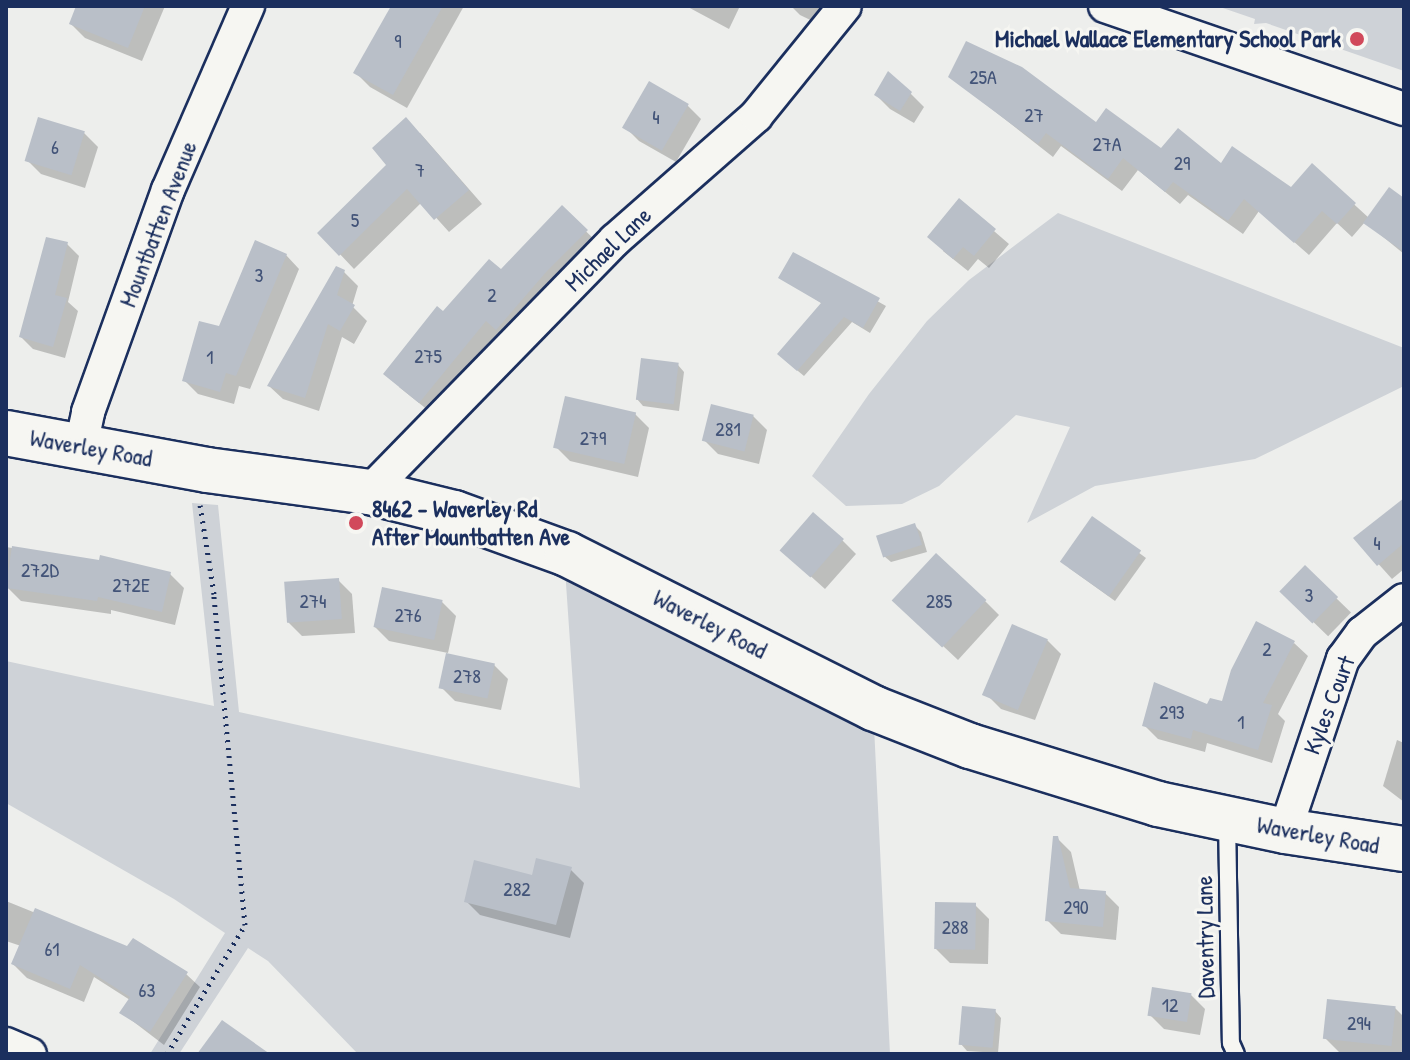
<!DOCTYPE html>
<style>
body{margin:0}
#map{position:relative;width:1410px;height:1060px;overflow:hidden;background:#edeeec;font-family:"Patrick Hand",sans-serif}
div>[style]{position:absolute}
.green>*{inset:0;background:#ced2d7}
.shadow>*{inset:0;background:#0003;transform-origin:0 0}
.building>*{inset:0;background:#b9bfc8;transform-origin:0 0}
.path>*{height:5px;margin-top:-2.5px;transform-origin:0;background:repeating-linear-gradient(90deg,#1b2f5e 0 2px,transparent 0 8px)}
.roads{filter:drop-shadow(2px 0 #1b2f5e) drop-shadow(-2px 0 #1b2f5e) drop-shadow(0 2px #1b2f5e) drop-shadow(0 -2px #1b2f5e)}
.lane>*{height:16px;margin:-8px;padding:0 8px;transform-origin:8px;border-radius:8px;background:#f6f6f2}
.street>*{height:32px;margin:-16px;padding:0 16px;transform-origin:16px;border-radius:16px;background:#f6f6f2}
.secondary>*{height:44px;margin:-22px;padding:0 22px;transform-origin:22px;border-radius:22px;background:#f6f6f2}
.dots>*{width:22px;height:22px;translate:-50% -50%;box-sizing:border-box;border:4px solid #f6f6f2;border-radius:50%}
span{translate:-50% -50%;white-space:nowrap;text-align:center;line-height:1.15;-webkit-text-stroke:6px #f6f6f2;paint-order:stroke}
.number-label{font-size:20px;color:#425378}
.number-label span{-webkit-text-stroke-width:0}
.poi-label{font-size:24px;color:#1b2f5e;font-weight:700}
.right{translate:-100% -50%;text-align:right}
.left{translate:0 -50%;text-align:left}
.street-label{font-size:24px;color:#1b2f5e}
.frame{position:absolute;inset:0;border:8px solid #1b2f5e;pointer-events:none}
</style>
<div id="map">
<div class="green">
<i style="clip-path:polygon(1217px 6px,1404px 6px,1404px 71px,1266px 23px,1254px 24px,1255px 19px)"></i>
<i style="clip-path:polygon(1058px 213px,1404px 348px,1404px 386px,1255px 459px,1095px 486px,1027px 523px,1070px 427px,1016px 415px,939px 486px,902px 504px,846px 506px,812px 476px,869px 394px,927px 321px,969px 280px)"></i>
<i style="clip-path:polygon(192px 503px,218px 505px,239px 712px,580px 788px,565px 569px,874px 726px,890px 1054px,358px 1054px,268px 961px,248px 948px,179px 1054px,150px 1054px,225px 933px,174px 899px,6px 803px,6px 661px,214px 706px)"></i>
</div>
<div class="shadow">
<i style="clip-path:polygon(78px 6px,165px 6px,142px 61px,85px 38px,71px 24px)"></i>
<i style="clip-path:polygon(393px 6px,464px 6px,407px 108px,370px 87px,356px 73px)"></i>
<i style="clip-path:polygon(686px 6px,740px 6px,729px 29px)"></i>
<i style="clip-path:polygon(791px 6px,847px 6px,827px 28px,800px 15px)"></i>
<i style="clip-path:polygon(951px 77px,1162px 150px,1291px 189px,1312px 166px,1369px 218px,1404px 200px,1404px 254px,1365px 222px,1352px 237px,1337px 223px,1309px 255px,1259px 211px,1243px 234px,1188px 195px,1180px 204px,1138px 170px,1122px 191px,1061px 146px,1053px 157px)"></i>
<i style="clip-path:polygon(910px 93px,924px 107px,914px 123px,890px 109px,876px 95px)"></i>
<i style="clip-path:polygon(687px 105px,701px 119px,676px 162px,639px 141px,625px 127px)"></i>
<i style="clip-path:polygon(84px 133px,98px 147px,85px 188px,41px 174px,27px 160px)"></i>
<i style="clip-path:polygon(420px 133px,482px 204px,449px 232px,422px 202px,354px 269px,320px 233px)"></i>
<i style="clip-path:polygon(959px 201px,1009px 244px,989px 268px,978px 259px,968px 271px,943px 251px)"></i>
<i style="clip-path:polygon(562px 208px,600px 245px,511px 342px,501px 333px,434px 415px,399px 387px,444px 314px,501px 272px)"></i>
<i style="clip-path:polygon(67px 244px,79px 256px,68px 302px,78px 311px,65px 358px,33px 349px,21px 337px)"></i>
<i style="clip-path:polygon(794px 254px,886px 306px,870px 333px,852px 322px,804px 376px,786px 361px,823px 304px,780px 277px)"></i>
<i style="clip-path:polygon(286px 255px,299px 269px,250px 389px,239px 386px,234px 404px,198px 394px,184px 380px,220px 329px)"></i>
<i style="clip-path:polygon(344px 272px,358px 286px,352px 306px,367px 321px,354px 344px,342px 337px,319px 411px,283px 399px,269px 386px)"></i>
<i style="clip-path:polygon(678px 365px,684px 372px,679px 411px,643px 406px,637px 399px)"></i>
<i style="clip-path:polygon(635px 414px,649px 428px,638px 477px,570px 461px,556px 447px)"></i>
<i style="clip-path:polygon(753px 416px,767px 430px,759px 464px,718px 454px,704px 440px)"></i>
<i style="clip-path:polygon(1404px 501px,1404px 569px,1392px 579px,1356px 539px)"></i>
<i style="clip-path:polygon(1093px 519px,1146px 558px,1115px 601px,1069px 568px)"></i>
<i style="clip-path:polygon(914px 525px,921px 532px,927px 552px,891px 562px,884px 556px)"></i>
<i style="clip-path:polygon(842px 540px,856px 554px,825px 589px,796px 563px)"></i>
<i style="clip-path:polygon(6px 547px,170px 574px,184px 588px,175px 625px,111px 610px,111px 614px,21px 601px,6px 586px)"></i>
<i style="left:1305px;top:568px;width:64px;height:33px;rotate:44deg"></i>
<i style="clip-path:polygon(338px 580px,352px 594px,355px 633px,302px 636px,288px 622px)"></i>
<i style="clip-path:polygon(985px 601px,999px 615px,958px 660px,909px 614px)"></i>
<i style="clip-path:polygon(442px 602px,456px 616px,448px 653px,389px 641px,375px 627px)"></i>
<i style="clip-path:polygon(1047px 640px,1061px 654px,1035px 720px,1001px 709px,987px 695px)"></i>
<i style="clip-path:polygon(1294px 643px,1308px 656px,1278px 714px,1285px 721px,1272px 763px,1207px 743px,1205px 752px,1158px 739px,1144px 725px,1223px 703px)"></i>
<i style="clip-path:polygon(494px 665px,508px 679px,501px 710px,455px 701px,441px 687px)"></i>
<i style="clip-path:polygon(1397px 740px,1404px 743px,1404px 802px,1383px 786px)"></i>
<i style="clip-path:polygon(1057px 838px,1071px 852px,1080px 891px,1105px 893px,1119px 907px,1116px 940px,1061px 934px,1047px 920px)"></i>
<i style="clip-path:polygon(570px 869px,584px 883px,570px 938px,480px 915px,466px 901px)"></i>
<i style="clip-path:polygon(6px 901px,186px 974px,200px 987px,164px 1045px,122px 1013px,130px 1000px,94px 977px,84px 1002px,27px 978px,13px 964px,21px 946px,6px 941px)"></i>
<i style="clip-path:polygon(975px 905px,989px 919px,988px 964px,950px 963px,936px 949px)"></i>
<i style="clip-path:polygon(1191px 995px,1205px 1009px,1200px 1035px,1164px 1029px,1150px 1015px)"></i>
<i style="clip-path:polygon(1395px 1008px,1404px 1017px,1404px 1054px,1339px 1052px,1325px 1038px)"></i>
<i style="clip-path:polygon(995px 1011px,1001px 1018px,998px 1053px,967px 1051px,961px 1044px)"></i>
</div>
<div class="building">
<i style="clip-path:polygon(76px 6px,145px 6px,128px 48px,69px 24px)"></i>
<i style="clip-path:polygon(391px 6px,443px 6px,393px 95px,353px 73px)"></i>
<i style="clip-path:polygon(966px 41px,1022px 67px,1096px 122px,1106px 108px,1161px 148px,1178px 128px,1221px 163px,1232px 146px,1291px 187px,1312px 163px,1356px 203px,1337px 224px,1322px 211px,1294px 243px,1244px 199px,1228px 221px,1173px 182px,1165px 192px,1123px 158px,1108px 179px,1046px 133px,1038px 144px,948px 77px)"></i>
<i style="clip-path:polygon(888px 71px,912px 92px,900px 111px,874px 95px)"></i>
<i style="left:649px;top:81px;width:46px;height:54px;rotate:30deg"></i>
<i style="left:38px;top:117px;width:49px;height:46px;rotate:17deg"></i>
<i style="clip-path:polygon(406px 117px,469px 190px,434px 220px,407px 189px,339px 256px,317px 233px,386px 165px,372px 148px)"></i>
<i style="clip-path:polygon(1389px 187px,1404px 198px,1404px 252px,1363px 223px)"></i>
<i style="clip-path:polygon(959px 198px,996px 229px,974px 256px,963px 247px,953px 259px,927px 237px)"></i>
<i style="clip-path:polygon(562px 205px,588px 230px,547px 271px,496px 330px,486px 321px,419px 403px,383px 374px,437px 306px,443px 311px,489px 259px,501px 269px)"></i>
<i style="clip-path:polygon(46px 237px,68px 242px,55px 295px,67px 298px,53px 347px,19px 337px)"></i>
<i style="clip-path:polygon(255px 240px,287px 254px,236px 376px,226px 373px,220px 392px,182px 381px,199px 321px,219px 326px)"></i>
<i style="clip-path:polygon(793px 252px,880px 298px,863px 328px,844px 317px,797px 371px,777px 354px,821px 303px,778px 278px)"></i>
<i style="clip-path:polygon(336px 266px,345px 270px,337px 295px,355px 305px,340px 331px,328px 324px,305px 398px,267px 386px)"></i>
<i style="left:641px;top:358px;width:38px;height:42px;rotate:7deg"></i>
<i style="left:565px;top:396px;width:73px;height:53px;rotate:13deg"></i>
<i style="left:711px;top:404px;width:44px;height:38px;rotate:14deg"></i>
<i style="clip-path:polygon(1404px 498px,1404px 543px,1377px 566px,1353px 538px)"></i>
<i style="left:813px;top:512px;width:41px;height:51px;rotate:41deg"></i>
<i style="left:1092px;top:516px;width:60px;height:56px;rotate:35deg"></i>
<i style="left:915px;top:523px;width:23px;height:41px;rotate:72deg"></i>
<i style="clip-path:polygon(12px 546px,99px 560px,100px 555px,171px 572px,162px 612px,98px 597px,97px 601px,6px 588px)"></i>
<i style="left:936px;top:553px;width:69px;height:65px;rotate:43deg"></i>
<i style="left:1305px;top:565px;width:46px;height:37px;rotate:44deg"></i>
<i style="left:339px;top:578px;width:41px;height:55px;rotate:86deg"></i>
<i style="left:382px;top:587px;width:62px;height:41px;rotate:12deg"></i>
<i style="clip-path:polygon(1256px 621px,1295px 641px,1263px 703px,1272px 705px,1258px 750px,1193px 730px,1191px 739px,1142px 726px,1154px 682px,1207px 704px,1210px 698px,1222px 701px,1231px 670px)"></i>
<i style="left:1012px;top:624px;width:39px;height:77px;rotate:23deg"></i>
<i style="left:446px;top:653px;width:50px;height:36px;rotate:12deg"></i>
<i style="clip-path:polygon(1053px 836px,1058px 836px,1070px 888px,1106px 891px,1103px 927px,1045px 921px)"></i>
<i style="clip-path:polygon(536px 858px,572px 867px,556px 925px,464px 902px,474px 860px,532px 875px)"></i>
<i style="left:935px;top:902px;width:41px;height:47px;rotate:1deg"></i>
<i style="clip-path:polygon(35px 908px,127px 946px,133px 938px,188px 972px,150px 1032px,119px 1013px,130px 997px,80px 965px,70px 989px,11px 964px)"></i>
<i style="left:1152px;top:987px;width:40px;height:29px;rotate:9deg"></i>
<i style="left:1327px;top:999px;width:69px;height:40px;rotate:6deg"></i>
<i style="left:962px;top:1006px;width:34px;height:39px;rotate:5deg"></i>
<i style="clip-path:polygon(222px 1020px,270px 1054px,197px 1054px)"></i>
</div>
<div class="path">
<i style="left:167px;top:1054px;width:151px;rotate:-58.8deg"></i>
<i style="left:245px;top:925px;width:332px;rotate:-95.4deg"></i>
<i style="left:214px;top:594px;width:90px;rotate:-98.9deg"></i>
</div>
<div class="roads">
<div class="lane">
<i style="left:1227px;top:820px;width:223px;rotate:89deg"></i>
<i style="left:1231px;top:1043px;width:12px;rotate:66deg"></i>
</div>
<div class="street">
<i style="left:1105px;top:6px;width:316px;rotate:19deg"></i>
<i style="left:81px;top:446px;width:35px;rotate:-78deg"></i>
<i style="left:88px;top:412px;width:236px;rotate:-70.2deg"></i>
<i style="left:168px;top:190px;width:201px;rotate:-66.5deg"></i>
<i style="left:369px;top:492px;width:352px;rotate:-45.7deg"></i>
<i style="left:615px;top:240px;width:188px;rotate:-41.3deg"></i>
<i style="left:756px;top:116px;width:141px;rotate:-51deg"></i>
<i style="left:1285px;top:831px;width:182px;rotate:-71.4deg"></i>
<i style="left:1343px;top:659px;width:32px;rotate:-54deg"></i>
<i style="left:1362px;top:633px;width:53px;rotate:-38.2deg"></i>
<i style="left:6px;top:1044px;width:26px;rotate:23deg"></i>
</div>
<div class="secondary">
<i style="left:6px;top:433px;width:204px;rotate:10.4deg"></i>
<i style="left:207px;top:470px;width:163px;rotate:7.7deg"></i>
<i style="left:369px;top:492px;width:88px;rotate:13.9deg"></i>
<i style="left:454px;top:513px;width:120px;rotate:19.9deg"></i>
<i style="left:567px;top:554px;width:343px;rotate:26.7deg"></i>
<i style="left:873px;top:708px;width:104px;rotate:21.4deg"></i>
<i style="left:970px;top:746px;width:197px;rotate:17.1deg"></i>
<i style="left:1158px;top:804px;width:130px;rotate:12deg"></i>
<i style="left:1285px;top:831px;width:120px;rotate:8.6deg"></i>
</div>
</div>
<div class="dots">
<i style="left:1357px;top:39px;background:#d1495b"></i>
<i style="left:356px;top:523px;background:#d1495b"></i>
</div>
<div class="number-label">
<span style="left:398px;top:40px">9</span>
<span style="left:983px;top:76px">25A</span>
<span style="left:1034px;top:114px">27</span>
<span style="left:656px;top:116px">4</span>
<span style="left:1107px;top:143px">27A</span>
<span style="left:55px;top:146px">6</span>
<span style="left:1182px;top:162px">29</span>
<span style="left:420px;top:169px">7</span>
<span style="left:355px;top:219px">5</span>
<span style="left:259px;top:274px">3</span>
<span style="left:492px;top:294px">2</span>
<span style="left:428px;top:355px">275</span>
<span style="left:210px;top:356px">1</span>
<span style="left:728px;top:428px">281</span>
<span style="left:593px;top:437px">279</span>
<span style="left:1377px;top:542px">4</span>
<span style="left:40px;top:569px">272D</span>
<span style="left:131px;top:584px">272E</span>
<span style="left:1309px;top:594px">3</span>
<span style="left:313px;top:600px">274</span>
<span style="left:939px;top:600px">285</span>
<span style="left:408px;top:614px">276</span>
<span style="left:1267px;top:648px">2</span>
<span style="left:467px;top:675px">278</span>
<span style="left:1172px;top:711px">293</span>
<span style="left:1241px;top:721px">1</span>
<span style="left:517px;top:888px">282</span>
<span style="left:1076px;top:906px">290</span>
<span style="left:955px;top:926px">288</span>
<span style="left:52px;top:948px">61</span>
<span style="left:147px;top:989px">63</span>
<span style="left:1170px;top:1004px">12</span>
<span style="left:1359px;top:1022px">294</span>
</div>
<div class="poi-label">
<span class="right" style="left:1341px;top:39px">Michael Wallace Elementary School Park</span>
<span class="left" style="left:372px;top:523px">8462 - Waverley Rd<br>After Mountbatten Ave</span>
</div>
<div class="street-label">
<span style="left:158px;top:224px;rotate:-69deg">Mountbatten Avenue</span>
<span style="left:608px;top:249px;rotate:-44deg">Michael Lane</span>
<span style="left:91px;top:448px;rotate:10deg">Waverley Road</span>
<span style="left:710px;top:624px;rotate:27deg">Waverley Road</span>
<span style="left:1329px;top:705px;rotate:-69deg">Kyles Court</span>
<span style="left:1318px;top:835px;rotate:10deg">Waverley Road</span>
<span style="left:1205px;top:937px;rotate:-91deg">Daventry Lane</span>
</div>
<div class="frame"></div>
</div>
